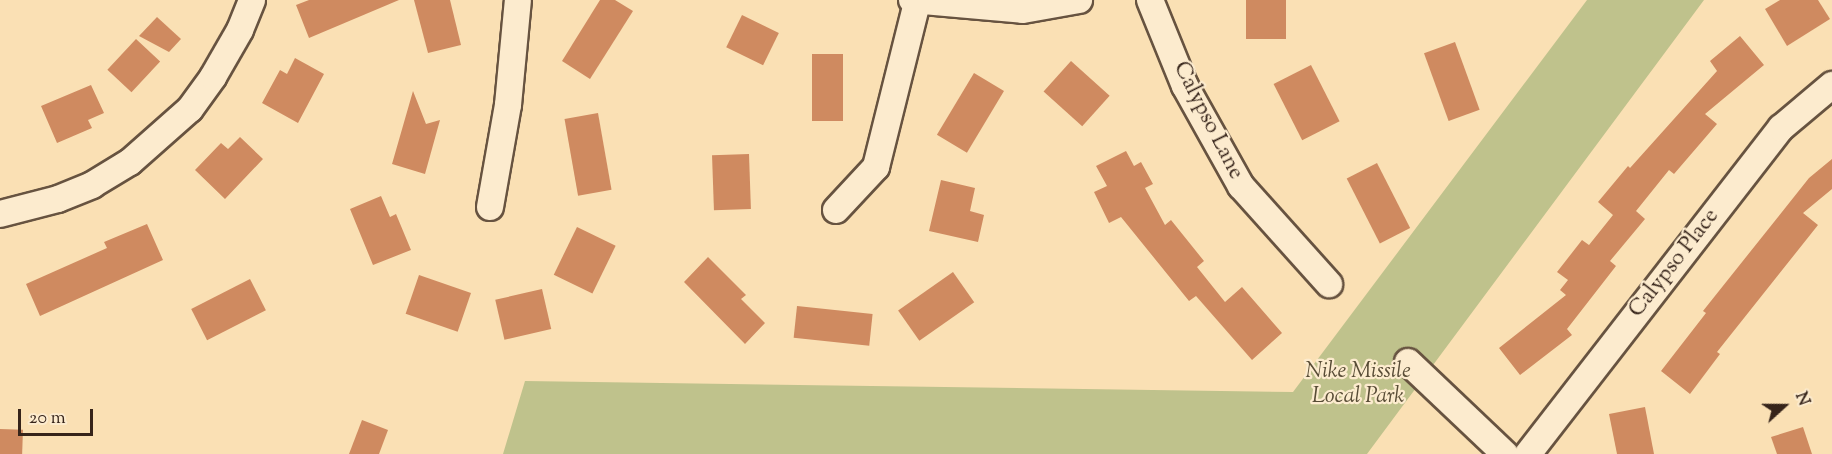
<!DOCTYPE html>
<style>
body{margin:0}
#map{position:relative;width:1832px;height:454px;overflow:hidden;background:#fae0b4;font-family:"Sorts Mill Goudy",serif}
div>[style]{position:absolute}
.green>*{inset:0;background:#bfc28c}
.building>*{inset:0;background:#cf8a60;transform-origin:0 0}
.roads{filter:drop-shadow(2px 0 #675340) drop-shadow(-2px 0 #675340) drop-shadow(0 2px #675340) drop-shadow(0 -2px #675340)}
.minor>*{height:26px;margin:-13px;padding:0 13px;transform-origin:13px;border-radius:13px;background:#fcebce}
span{translate:-50% -50%;white-space:nowrap;text-align:center;line-height:1.15;-webkit-text-stroke:4.5px #fcebce;paint-order:stroke}
.street-label{font-size:22px;color:#36241a}
.park-label{font-size:22px;color:#584c36;font-style:italic}
.north{position:absolute;left:1754px;top:376px;width:60px;height:60px;-webkit-text-stroke:4px #fcebce;paint-order:stroke;rotate:69deg;font-size:16px;font-weight:700;line-height:24px;text-align:center;color:#36241a}
.north::after{content:'';display:block;margin:auto;width:21px;height:27px;background:#36241a;clip-path:polygon(50% 0,100% 100%,50% 72%,0 100%)}
.scale{position:absolute;left:18px;top:409px;width:75px;height:27px;box-sizing:border-box;border:3px solid #36241a;border-top:0;padding-left:8px;font-size:18px;line-height:21px;white-space:nowrap;color:#36241a;-webkit-text-stroke:4px #fcebce;paint-order:stroke}
</style>
<div id="map">
<div class="green">
<i style="clip-path:polygon(1587px 0,1704px 0,1367px 454px,503px 454px,525px 381px,1293px 392px)"></i>
</div>
<div class="building">
<i style="clip-path:polygon(309px 0,399px 0,309px 38px,296px 5px)"></i>
<i style="clip-path:polygon(414px 0,450px 0,461px 45px,428px 53px)"></i>
<i style="clip-path:polygon(600px 0,615px 0,633px 11px,590px 79px,562px 61px)"></i>
<i style="left:1246px;top:0;width:40px;height:39px"></i>
<i style="clip-path:polygon(1780px 0,1818px 0,1830px 19px,1787px 46px,1765px 9px)"></i>
<i style="left:742px;top:15px;width:41px;height:36px;rotate:26deg"></i>
<i style="clip-path:polygon(157px 17px,181px 39px,169px 52px,139px 36px)"></i>
<i style="clip-path:polygon(1740px 36px,1764px 65px,1705px 114px,1717px 124px,1674px 174px,1669px 170px,1636px 211px,1645px 219px,1610px 261px,1616px 266px,1567px 329px,1572px 335px,1520px 375px,1499px 348px,1566px 295px,1560px 290px,1568px 280px,1557px 272px,1582px 240px,1589px 245px,1613px 215px,1598px 202px,1628px 166px,1630px 168px,1717px 71px,1710px 61px)"></i>
<i style="left:136px;top:39px;width:33px;height:42px;rotate:43deg"></i>
<i style="left:1455px;top:42px;width:72px;height:33px;rotate:70deg"></i>
<i style="left:812px;top:54px;width:31px;height:67px"></i>
<i style="clip-path:polygon(295px 58px,324px 74px,298px 123px,262px 103px,280px 70px,287px 74px)"></i>
<i style="left:1071px;top:61px;width:52px;height:41px;rotate:42deg"></i>
<i style="left:1311px;top:65px;width:63px;height:42px;rotate:63deg"></i>
<i style="left:974px;top:73px;width:35px;height:72px;rotate:31deg"></i>
<i style="clip-path:polygon(91px 85px,104px 113px,88px 120px,92px 128px,57px 143px,41px 106px)"></i>
<i style="clip-path:polygon(413px 91px,426px 124px,440px 120px,425px 174px,392px 164px)"></i>
<i style="left:598px;top:113px;width:78px;height:34px;rotate:80deg"></i>
<i style="clip-path:polygon(240px 137px,263px 159px,225px 199px,195px 170px,221px 143px,228px 149px)"></i>
<i style="clip-path:polygon(1126px 151px,1134px 166px,1141px 162px,1153px 184px,1145px 188px,1165px 225px,1171px 220px,1204px 261px,1197px 267px,1225px 302px,1242px 287px,1282px 333px,1252px 360px,1196px 296px,1189px 301px,1121px 217px,1109px 223px,1094px 192px,1107px 186px,1096px 166px)"></i>
<i style="left:749px;top:154px;width:55px;height:37px;rotate:88deg"></i>
<i style="clip-path:polygon(1832px 159px,1832px 189px,1803px 213px,1818px 225px,1717px 352px,1720px 354px,1690px 394px,1661px 371px,1706px 313px,1703px 311px,1809px 178px)"></i>
<i style="left:1377px;top:163px;width:73px;height:34px;rotate:63deg"></i>
<i style="clip-path:polygon(941px 180px,975px 188px,970px 211px,984px 215px,978px 242px,929px 231px)"></i>
<i style="clip-path:polygon(381px 196px,390px 217px,396px 214px,411px 250px,373px 265px,350px 209px)"></i>
<i style="clip-path:polygon(147px 224px,163px 260px,40px 316px,26px 284px,107px 248px,104px 242px)"></i>
<i style="left:577px;top:227px;width:43px;height:53px;rotate:26deg"></i>
<i style="clip-path:polygon(708px 257px,746px 295px,741px 299px,765px 323px,745px 344px,684px 282px)"></i>
<i style="left:953px;top:272px;width:37px;height:67px;rotate:55deg"></i>
<i style="left:419px;top:275px;width:55px;height:41px;rotate:19deg"></i>
<i style="left:250px;top:279px;width:35px;height:66px;rotate:63deg"></i>
<i style="left:542px;top:289px;width:41px;height:48px;rotate:77deg"></i>
<i style="left:797px;top:306px;width:76px;height:32px;rotate:6deg"></i>
<i style="clip-path:polygon(1645px 407px,1654px 454px,1617px 454px,1609px 414px)"></i>
<i style="clip-path:polygon(362px 420px,388px 430px,379px 454px,349px 454px)"></i>
<i style="clip-path:polygon(1803px 427px,1812px 454px,1777px 454px,1771px 437px)"></i>
<i style="left:0;top:429px;width:23px;height:25px;rotate:2deg"></i>
</div>
<div class="roads">
<div class="minor">
<i style="left:912px;top:0;width:111px;rotate:5.1deg"></i>
<i style="left:1023px;top:10px;width:57px;rotate:-10.1deg"></i>
<i style="left:1150px;top:0;width:93px;rotate:67.9deg"></i>
<i style="left:1185px;top:86px;width:115px;rotate:60.8deg"></i>
<i style="left:1241px;top:186px;width:132px;rotate:48.1deg"></i>
<i style="left:490px;top:207px;width:104px;rotate:-80deg"></i>
<i style="left:508px;top:105px;width:105px;rotate:-84.6deg"></i>
<i style="left:836px;top:210px;width:59px;rotate:-47.1deg"></i>
<i style="left:876px;top:167px;width:170px;rotate:-76deg"></i>
<i style="left:0;top:214px;width:60px;rotate:-14.5deg"></i>
<i style="left:58px;top:199px;width:37px;rotate:-22deg"></i>
<i style="left:92px;top:185px;width:44px;rotate:-31.2deg"></i>
<i style="left:130px;top:162px;width:80px;rotate:-41.5deg"></i>
<i style="left:190px;top:109px;width:39px;rotate:-54deg"></i>
<i style="left:213px;top:77px;width:54px;rotate:-60.1deg"></i>
<i style="left:240px;top:30px;width:32px;rotate:-68deg"></i>
<i style="left:1408px;top:362px;width:134px;rotate:43.5deg"></i>
<i style="left:1528px;top:454px;width:413px;rotate:-52.2deg"></i>
<i style="left:1781px;top:128px;width:67px;rotate:-40.1deg"></i>
</div>
</div>
<div class="street-label">
<span style="left:1207px;top:121px;rotate:63deg">Calypso Lane</span>
<span style="left:1675px;top:264px;rotate:-52deg">Calypso Place</span>
</div>
<div class="park-label">
<span style="left:1358px;top:385px">Nike Missile<br>Local Park</span>
</div>
<div class="north">N</div>
<div class="scale">20 m</div>
</div>
